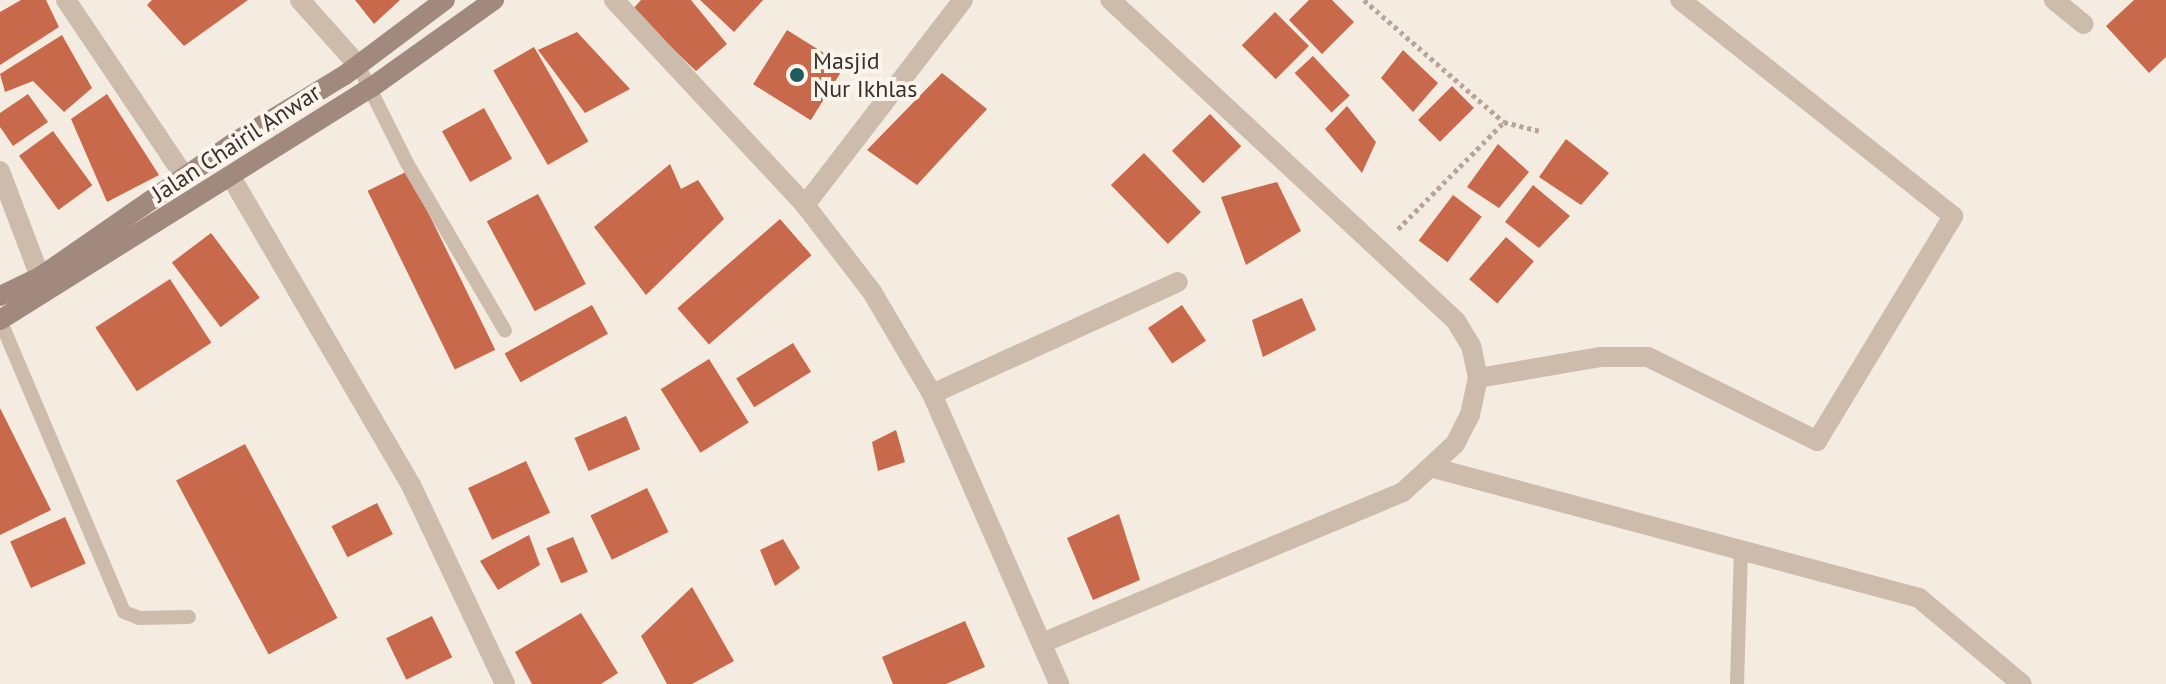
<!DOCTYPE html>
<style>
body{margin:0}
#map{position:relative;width:2166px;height:684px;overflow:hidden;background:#f4ebe1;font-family:"PT Sans",sans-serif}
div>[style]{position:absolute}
.building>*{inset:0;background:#c8694b;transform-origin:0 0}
.path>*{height:5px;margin-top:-2.5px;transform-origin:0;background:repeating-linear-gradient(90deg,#b9a596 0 4px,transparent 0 8px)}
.service>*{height:14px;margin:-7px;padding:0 7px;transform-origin:7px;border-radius:7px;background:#cdbbac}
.minor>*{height:20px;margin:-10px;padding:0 10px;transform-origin:10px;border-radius:10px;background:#cdbbac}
.secondary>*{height:20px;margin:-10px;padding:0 10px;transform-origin:10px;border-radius:10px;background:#a18a7d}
.dots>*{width:22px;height:22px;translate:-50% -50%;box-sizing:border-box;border:4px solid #fbf5ee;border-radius:50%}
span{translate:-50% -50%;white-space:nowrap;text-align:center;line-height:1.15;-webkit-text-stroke:8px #fbf5ee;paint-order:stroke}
.poi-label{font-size:24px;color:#3b302b}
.left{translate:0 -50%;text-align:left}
.street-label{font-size:24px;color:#3b302b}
</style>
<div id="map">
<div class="building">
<i style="clip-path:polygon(21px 0,46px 0,59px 27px,0 65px,0 12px)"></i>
<i style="clip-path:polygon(152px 0,248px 0,184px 46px,147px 5px)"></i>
<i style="clip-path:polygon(355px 0,400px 0,374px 24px)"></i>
<i style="clip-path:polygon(641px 0,691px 0,727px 44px,696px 71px,632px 10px)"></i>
<i style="clip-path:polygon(700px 0,763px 0,734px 32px)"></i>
<i style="clip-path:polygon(1309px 0,1332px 0,1354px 22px,1322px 54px,1289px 20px)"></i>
<i style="clip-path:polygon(2134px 0,2166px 0,2166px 57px,2149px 73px,2106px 26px)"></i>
<i style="left:1275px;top:12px;width:48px;height:47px;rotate:45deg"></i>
<i style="left:787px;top:30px;width:68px;height:64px;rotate:32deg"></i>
<i style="clip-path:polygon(577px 32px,630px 89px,585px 113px,538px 50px)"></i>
<i style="clip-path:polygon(62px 35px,92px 88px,64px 112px,33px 81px,5px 92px,0 74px)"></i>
<i style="left:534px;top:47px;width:109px;height:47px;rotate:60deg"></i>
<i style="clip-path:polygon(1403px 50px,1438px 83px,1413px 112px,1381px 78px)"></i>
<i style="left:1313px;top:56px;width:54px;height:25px;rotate:47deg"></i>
<i style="clip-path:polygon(942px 73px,987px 109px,917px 185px,867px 150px)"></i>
<i style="left:1452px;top:86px;width:31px;height:48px;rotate:45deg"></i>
<i style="clip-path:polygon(28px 94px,48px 122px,13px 146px,0 127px,0 113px)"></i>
<i style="clip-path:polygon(107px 94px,159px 175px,107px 202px,71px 119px)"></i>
<i style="clip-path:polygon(1347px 106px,1376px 142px,1362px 173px,1325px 129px)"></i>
<i style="left:484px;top:108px;width:58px;height:48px;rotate:61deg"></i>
<i style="left:1210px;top:114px;width:45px;height:53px;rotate:46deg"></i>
<i style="left:53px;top:131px;width:67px;height:42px;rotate:54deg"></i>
<i style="clip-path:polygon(1566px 139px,1609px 173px,1581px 205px,1539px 177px)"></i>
<i style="clip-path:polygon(1498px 144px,1529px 172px,1499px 208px,1467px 187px)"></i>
<i style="left:1144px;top:153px;width:82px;height:46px;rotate:46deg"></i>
<i style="clip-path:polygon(670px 164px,681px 189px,698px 180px,724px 219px,646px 295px,594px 227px)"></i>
<i style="left:408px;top:171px;width:199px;height:45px;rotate:64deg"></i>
<i style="clip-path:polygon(1277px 182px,1301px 231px,1246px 265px,1221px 197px)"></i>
<i style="clip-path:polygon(1533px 185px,1570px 216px,1539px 248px,1505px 222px)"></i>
<i style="left:538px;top:194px;width:102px;height:58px;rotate:62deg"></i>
<i style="left:1453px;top:195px;width:36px;height:57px;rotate:37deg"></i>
<i style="left:780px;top:219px;width:48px;height:136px;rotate:49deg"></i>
<i style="left:211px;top:233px;width:81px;height:49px;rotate:53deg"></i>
<i style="left:1506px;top:237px;width:37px;height:56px;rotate:41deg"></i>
<i style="left:170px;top:279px;width:76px;height:89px;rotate:57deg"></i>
<i style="clip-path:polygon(1302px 298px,1316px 330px,1263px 357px,1252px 320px)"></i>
<i style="left:592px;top:305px;width:33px;height:100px;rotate:61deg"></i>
<i style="left:1182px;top:305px;width:43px;height:41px;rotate:56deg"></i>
<i style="left:793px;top:343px;width:34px;height:67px;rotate:58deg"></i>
<i style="left:709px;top:359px;width:75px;height:57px;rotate:58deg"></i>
<i style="clip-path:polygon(0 408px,51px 510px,0 535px)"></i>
<i style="left:626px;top:416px;width:36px;height:56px;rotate:67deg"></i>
<i style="clip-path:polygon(896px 430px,905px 462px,878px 471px,872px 442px)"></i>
<i style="left:245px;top:444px;width:197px;height:78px;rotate:62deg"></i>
<i style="left:526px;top:461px;width:57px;height:64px;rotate:65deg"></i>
<i style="left:647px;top:488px;width:49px;height:63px;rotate:64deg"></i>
<i style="left:377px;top:503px;width:35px;height:51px;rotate:63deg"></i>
<i style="clip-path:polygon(1119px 514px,1140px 580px,1093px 600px,1067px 538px)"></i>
<i style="left:65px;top:517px;width:51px;height:60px;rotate:66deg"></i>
<i style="clip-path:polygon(529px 535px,540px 565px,498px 590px,480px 561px)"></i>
<i style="left:573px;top:537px;width:38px;height:29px;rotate:67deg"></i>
<i style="clip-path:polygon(783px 539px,800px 568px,775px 586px,760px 550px)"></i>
<i style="clip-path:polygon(692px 587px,734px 661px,692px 684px,667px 684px,641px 636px)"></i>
<i style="clip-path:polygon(581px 613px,618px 673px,601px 684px,532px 684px,515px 652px)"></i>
<i style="left:432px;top:616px;width:46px;height:51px;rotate:64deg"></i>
<i style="clip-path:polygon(965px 621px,985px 667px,946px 684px,893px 684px,882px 657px)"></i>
</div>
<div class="path">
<i style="left:1364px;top:0;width:186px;rotate:41.1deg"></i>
<i style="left:1504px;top:122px;width:36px;rotate:14deg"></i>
<i style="left:1398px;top:229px;width:151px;rotate:-45.3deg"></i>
</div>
<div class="service">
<i style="left:358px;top:65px;width:110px;rotate:63.4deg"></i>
<i style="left:407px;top:163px;width:194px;rotate:59.7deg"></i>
<i style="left:0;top:320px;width:317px;rotate:67deg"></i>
<i style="left:124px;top:612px;width:17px;rotate:21deg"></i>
<i style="left:140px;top:618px;width:49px;rotate:-1.2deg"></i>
<i style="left:1737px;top:684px;width:134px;rotate:-88.3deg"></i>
</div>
<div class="minor">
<i style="left:66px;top:0;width:213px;rotate:56.1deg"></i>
<i style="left:300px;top:0;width:87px;rotate:48.3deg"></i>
<i style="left:614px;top:0;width:280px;rotate:47deg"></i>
<i style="left:805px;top:205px;width:259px;rotate:-52.4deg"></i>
<i style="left:2054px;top:0;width:38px;rotate:39deg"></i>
<i style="left:0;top:171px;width:113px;rotate:69.3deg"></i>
<i style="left:231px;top:177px;width:357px;rotate:59.7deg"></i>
<i style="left:411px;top:485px;width:220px;rotate:64.7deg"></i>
<i style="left:805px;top:205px;width:110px;rotate:52.4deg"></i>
<i style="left:872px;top:292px;width:118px;rotate:59.5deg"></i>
<i style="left:932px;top:394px;width:317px;rotate:66.3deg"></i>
<i style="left:1478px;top:378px;width:125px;rotate:-9.7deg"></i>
<i style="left:1601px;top:357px;width:47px"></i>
<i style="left:1648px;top:357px;width:189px;rotate:26.4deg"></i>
<i style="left:1817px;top:441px;width:263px;rotate:-58.8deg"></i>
<i style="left:1953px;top:216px;width:348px;rotate:-141.6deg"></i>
<i style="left:932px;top:394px;width:270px;rotate:-24.5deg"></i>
<i style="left:1434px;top:468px;width:502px;rotate:15deg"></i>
<i style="left:1919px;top:598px;width:134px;rotate:39.9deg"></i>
<i style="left:1042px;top:643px;width:391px;rotate:-22.7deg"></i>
<i style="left:1403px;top:492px;width:71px;rotate:-42.7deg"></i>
<i style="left:1455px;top:444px;width:33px;rotate:-63deg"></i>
<i style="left:1470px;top:415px;width:38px;rotate:-78deg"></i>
<i style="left:1478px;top:378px;width:33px;rotate:-102deg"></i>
<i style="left:1471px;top:346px;width:29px;rotate:-121deg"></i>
<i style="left:1456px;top:321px;width:472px;rotate:-137.1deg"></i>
</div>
<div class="secondary">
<i style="left:0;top:296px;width:44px;rotate:-25.4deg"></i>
<i style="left:40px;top:277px;width:241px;rotate:-34.7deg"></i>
<i style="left:238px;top:140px;width:125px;rotate:-31.3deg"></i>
<i style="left:345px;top:75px;width:125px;rotate:-36.9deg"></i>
<i style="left:0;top:320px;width:439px;rotate:-32.1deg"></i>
<i style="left:372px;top:87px;width:150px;rotate:-35.5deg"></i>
</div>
<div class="dots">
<i style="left:797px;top:75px;background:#1f5a5e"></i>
</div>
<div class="poi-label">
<span class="left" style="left:813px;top:75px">Masjid<br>Nur Ikhlas</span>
</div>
<div class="street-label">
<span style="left:236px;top:143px;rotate:-33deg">Jalan Chairil Anwar</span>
</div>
</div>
